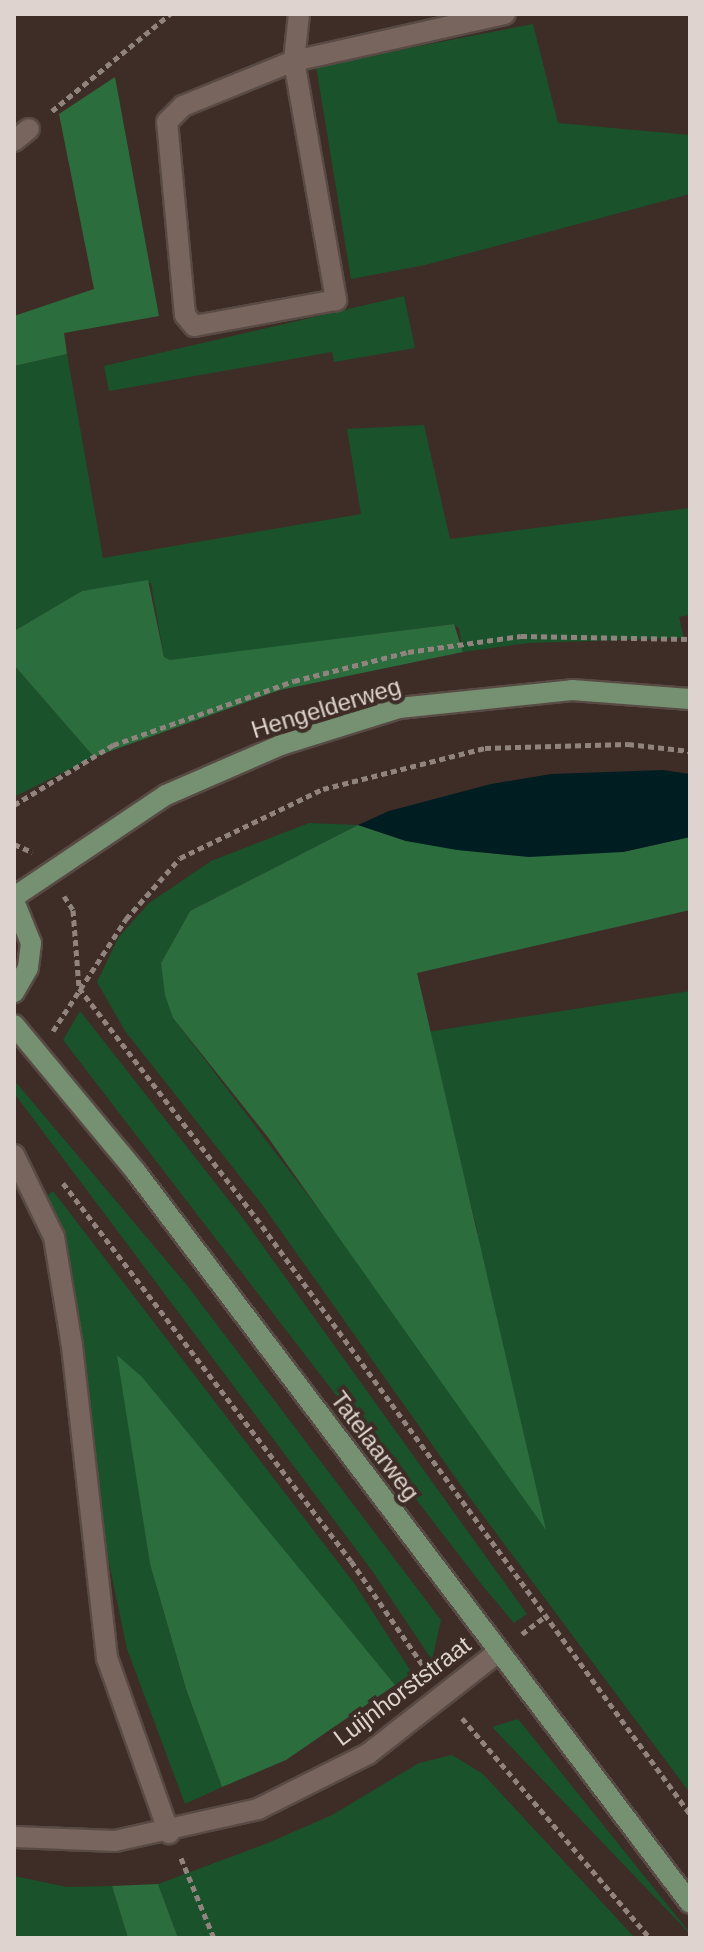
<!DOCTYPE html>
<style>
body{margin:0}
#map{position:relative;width:704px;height:1952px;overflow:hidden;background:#3d2d26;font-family:Helvetica,sans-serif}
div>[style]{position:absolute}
.green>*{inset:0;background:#19522b}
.forest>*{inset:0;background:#2c6d3e}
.water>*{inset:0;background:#001d21}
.path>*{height:5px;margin-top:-2.5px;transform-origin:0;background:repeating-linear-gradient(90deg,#91847e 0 6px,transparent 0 10px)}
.roads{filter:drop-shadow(2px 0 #584a44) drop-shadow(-2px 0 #584a44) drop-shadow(0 2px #584a44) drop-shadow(0 -2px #584a44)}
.minor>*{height:20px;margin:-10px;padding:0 10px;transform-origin:10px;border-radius:10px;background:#78655d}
.major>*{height:20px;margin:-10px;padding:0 10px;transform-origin:10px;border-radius:10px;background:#759172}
span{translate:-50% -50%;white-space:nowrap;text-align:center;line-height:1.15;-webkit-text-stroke:8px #3d2d26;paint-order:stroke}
.street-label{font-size:24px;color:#ded3ce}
.frame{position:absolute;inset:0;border:16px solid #ded3ce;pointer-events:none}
</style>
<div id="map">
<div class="green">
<i style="clip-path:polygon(533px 24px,558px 123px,690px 135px,690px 194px,425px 265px,351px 279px,316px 66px)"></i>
<i style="clip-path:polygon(404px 296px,415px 348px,334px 362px,332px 352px,109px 391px,104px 366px)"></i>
<i style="clip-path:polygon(67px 354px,103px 558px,361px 514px,347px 429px,424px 425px,450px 539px,690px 508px,690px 615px,679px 617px,684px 638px,529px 643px,463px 652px,459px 628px,453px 624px,170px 661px,164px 657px,151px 583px,82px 591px,14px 631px,14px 366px)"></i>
<i style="clip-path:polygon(14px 665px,94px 757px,14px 797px)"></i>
<i style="clip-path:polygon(309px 823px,358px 825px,190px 911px,161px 963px,173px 1018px,342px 1240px,478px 1233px,427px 1032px,690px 991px,690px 1793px,470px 1498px,261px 1203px,125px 1031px,97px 982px,118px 938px,149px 903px,211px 861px)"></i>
<i style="clip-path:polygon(80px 1011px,242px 1217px,527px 1614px,514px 1623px,482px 1585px,63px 1040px)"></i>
<i style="clip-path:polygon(14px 1080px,186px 1284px,441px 1620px,432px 1660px,373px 1572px,14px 1093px)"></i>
<i style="clip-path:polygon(53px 1191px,354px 1583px,412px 1673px,395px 1685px,118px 1356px,150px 1564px,186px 1689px,222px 1787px,185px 1804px,127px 1649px,87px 1458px,66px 1249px,48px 1195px)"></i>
<i style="clip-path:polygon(518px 1719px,690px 1933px,690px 1934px,492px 1727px)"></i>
<i style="clip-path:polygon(452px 1755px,483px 1774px,635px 1938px,178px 1938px,158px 1884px,268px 1843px,332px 1815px,419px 1763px)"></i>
<i style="clip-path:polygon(14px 1876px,67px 1887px,112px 1886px,128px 1938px,14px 1938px)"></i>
</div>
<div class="forest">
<i style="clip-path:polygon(115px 77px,159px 316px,64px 333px,67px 354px,14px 366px,14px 316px,94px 289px,59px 114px)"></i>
<i style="clip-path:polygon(148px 580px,164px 657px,170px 660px,454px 624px,463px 652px,280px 690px,94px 757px,14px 665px,14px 631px,82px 591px)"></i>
<i style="clip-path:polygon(358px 825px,406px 841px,623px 852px,690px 837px,690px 910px,417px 973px,546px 1530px,267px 1136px,173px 1018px,165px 995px,161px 963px,190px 911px)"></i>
<i style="clip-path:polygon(117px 1355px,142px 1377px,395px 1685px,286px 1760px,222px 1787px,186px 1689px,150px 1564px)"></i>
<i style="clip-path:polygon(158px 1884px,178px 1938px,128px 1938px,112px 1886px)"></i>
</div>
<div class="water">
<i style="clip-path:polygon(663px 770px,690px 774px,690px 837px,623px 852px,529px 857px,457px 850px,406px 841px,358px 825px,389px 811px,491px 784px,551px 774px)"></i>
</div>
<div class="path">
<i style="left:52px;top:111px;width:153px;rotate:-39.4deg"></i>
<i style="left:14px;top:805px;width:116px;rotate:-31.2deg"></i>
<i style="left:113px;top:745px;width:192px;rotate:-19.5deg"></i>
<i style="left:294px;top:681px;width:118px;rotate:-14.3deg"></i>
<i style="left:408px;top:652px;width:114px;rotate:-8.1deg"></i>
<i style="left:521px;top:636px;width:169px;rotate:1deg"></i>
<i style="left:14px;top:844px;width:20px;rotate:24deg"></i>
<i style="left:64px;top:896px;width:17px;rotate:57deg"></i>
<i style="left:73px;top:910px;width:78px;rotate:85.6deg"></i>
<i style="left:79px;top:988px;width:300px;rotate:52.4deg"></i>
<i style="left:262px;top:1226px;width:727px;rotate:53.95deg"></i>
<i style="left:53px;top:1031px;width:134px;rotate:-56.9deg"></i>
<i style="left:126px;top:919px;width:81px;rotate:-48.5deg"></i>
<i style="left:180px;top:858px;width:159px;rotate:-25.8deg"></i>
<i style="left:323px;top:789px;width:167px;rotate:-14.2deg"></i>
<i style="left:485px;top:748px;width:143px;rotate:-1.6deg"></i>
<i style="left:628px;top:744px;width:62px;rotate:6.4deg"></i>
<i style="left:63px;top:1183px;width:475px;rotate:52.7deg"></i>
<i style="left:351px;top:1561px;width:134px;rotate:55.4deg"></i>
<i style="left:522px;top:1634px;width:26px;rotate:-37deg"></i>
<i style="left:462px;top:1718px;width:289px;rotate:49.5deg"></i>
<i style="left:181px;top:1858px;width:87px;rotate:67.6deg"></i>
</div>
<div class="roads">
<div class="minor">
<i style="left:299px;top:14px;width:47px;rotate:96.1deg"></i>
<i style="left:294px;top:61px;width:216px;rotate:-12.6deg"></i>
<i style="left:294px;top:61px;width:243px;rotate:80deg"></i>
<i style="left:336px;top:300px;width:144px;rotate:169.6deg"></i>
<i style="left:194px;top:326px;width:14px;rotate:-129deg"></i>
<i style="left:185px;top:315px;width:194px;rotate:-95.3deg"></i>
<i style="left:167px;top:122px;width:23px;rotate:-45deg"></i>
<i style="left:183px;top:106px;width:120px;rotate:-22.1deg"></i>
<i style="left:14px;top:141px;width:19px;rotate:-39deg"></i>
<i style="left:14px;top:1155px;width:91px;rotate:64deg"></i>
<i style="left:54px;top:1237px;width:110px;rotate:80.6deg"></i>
<i style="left:72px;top:1346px;width:314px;rotate:83.6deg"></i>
<i style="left:107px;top:1658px;width:186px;rotate:70.5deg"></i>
<i style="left:14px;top:1837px;width:101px;rotate:2.3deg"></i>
<i style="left:115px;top:1841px;width:147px;rotate:-12.6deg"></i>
<i style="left:258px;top:1809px;width:123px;rotate:-26.6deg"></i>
<i style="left:368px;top:1754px;width:165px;rotate:-38.1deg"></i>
</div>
<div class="major">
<i style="left:14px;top:897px;width:183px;rotate:-33.9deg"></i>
<i style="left:166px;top:795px;width:125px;rotate:-23.5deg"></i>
<i style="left:281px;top:745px;width:124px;rotate:-17.4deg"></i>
<i style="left:399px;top:708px;width:174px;rotate:-5.9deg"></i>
<i style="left:572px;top:690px;width:118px;rotate:4.4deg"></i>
<i style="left:14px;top:901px;width:45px;rotate:68deg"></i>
<i style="left:31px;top:943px;width:25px;rotate:97deg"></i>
<i style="left:28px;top:968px;width:28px;rotate:120deg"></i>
<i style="left:14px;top:1025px;width:191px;rotate:50.3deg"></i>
<i style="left:136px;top:1172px;width:917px;rotate:52.84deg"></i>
</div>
</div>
<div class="street-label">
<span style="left:326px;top:708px;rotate:-17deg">Hengelderweg</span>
<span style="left:375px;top:1446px;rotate:53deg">Tatelaarweg</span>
<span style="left:402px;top:1691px;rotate:-37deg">Luijnhorststraat</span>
</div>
<div class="frame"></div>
</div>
